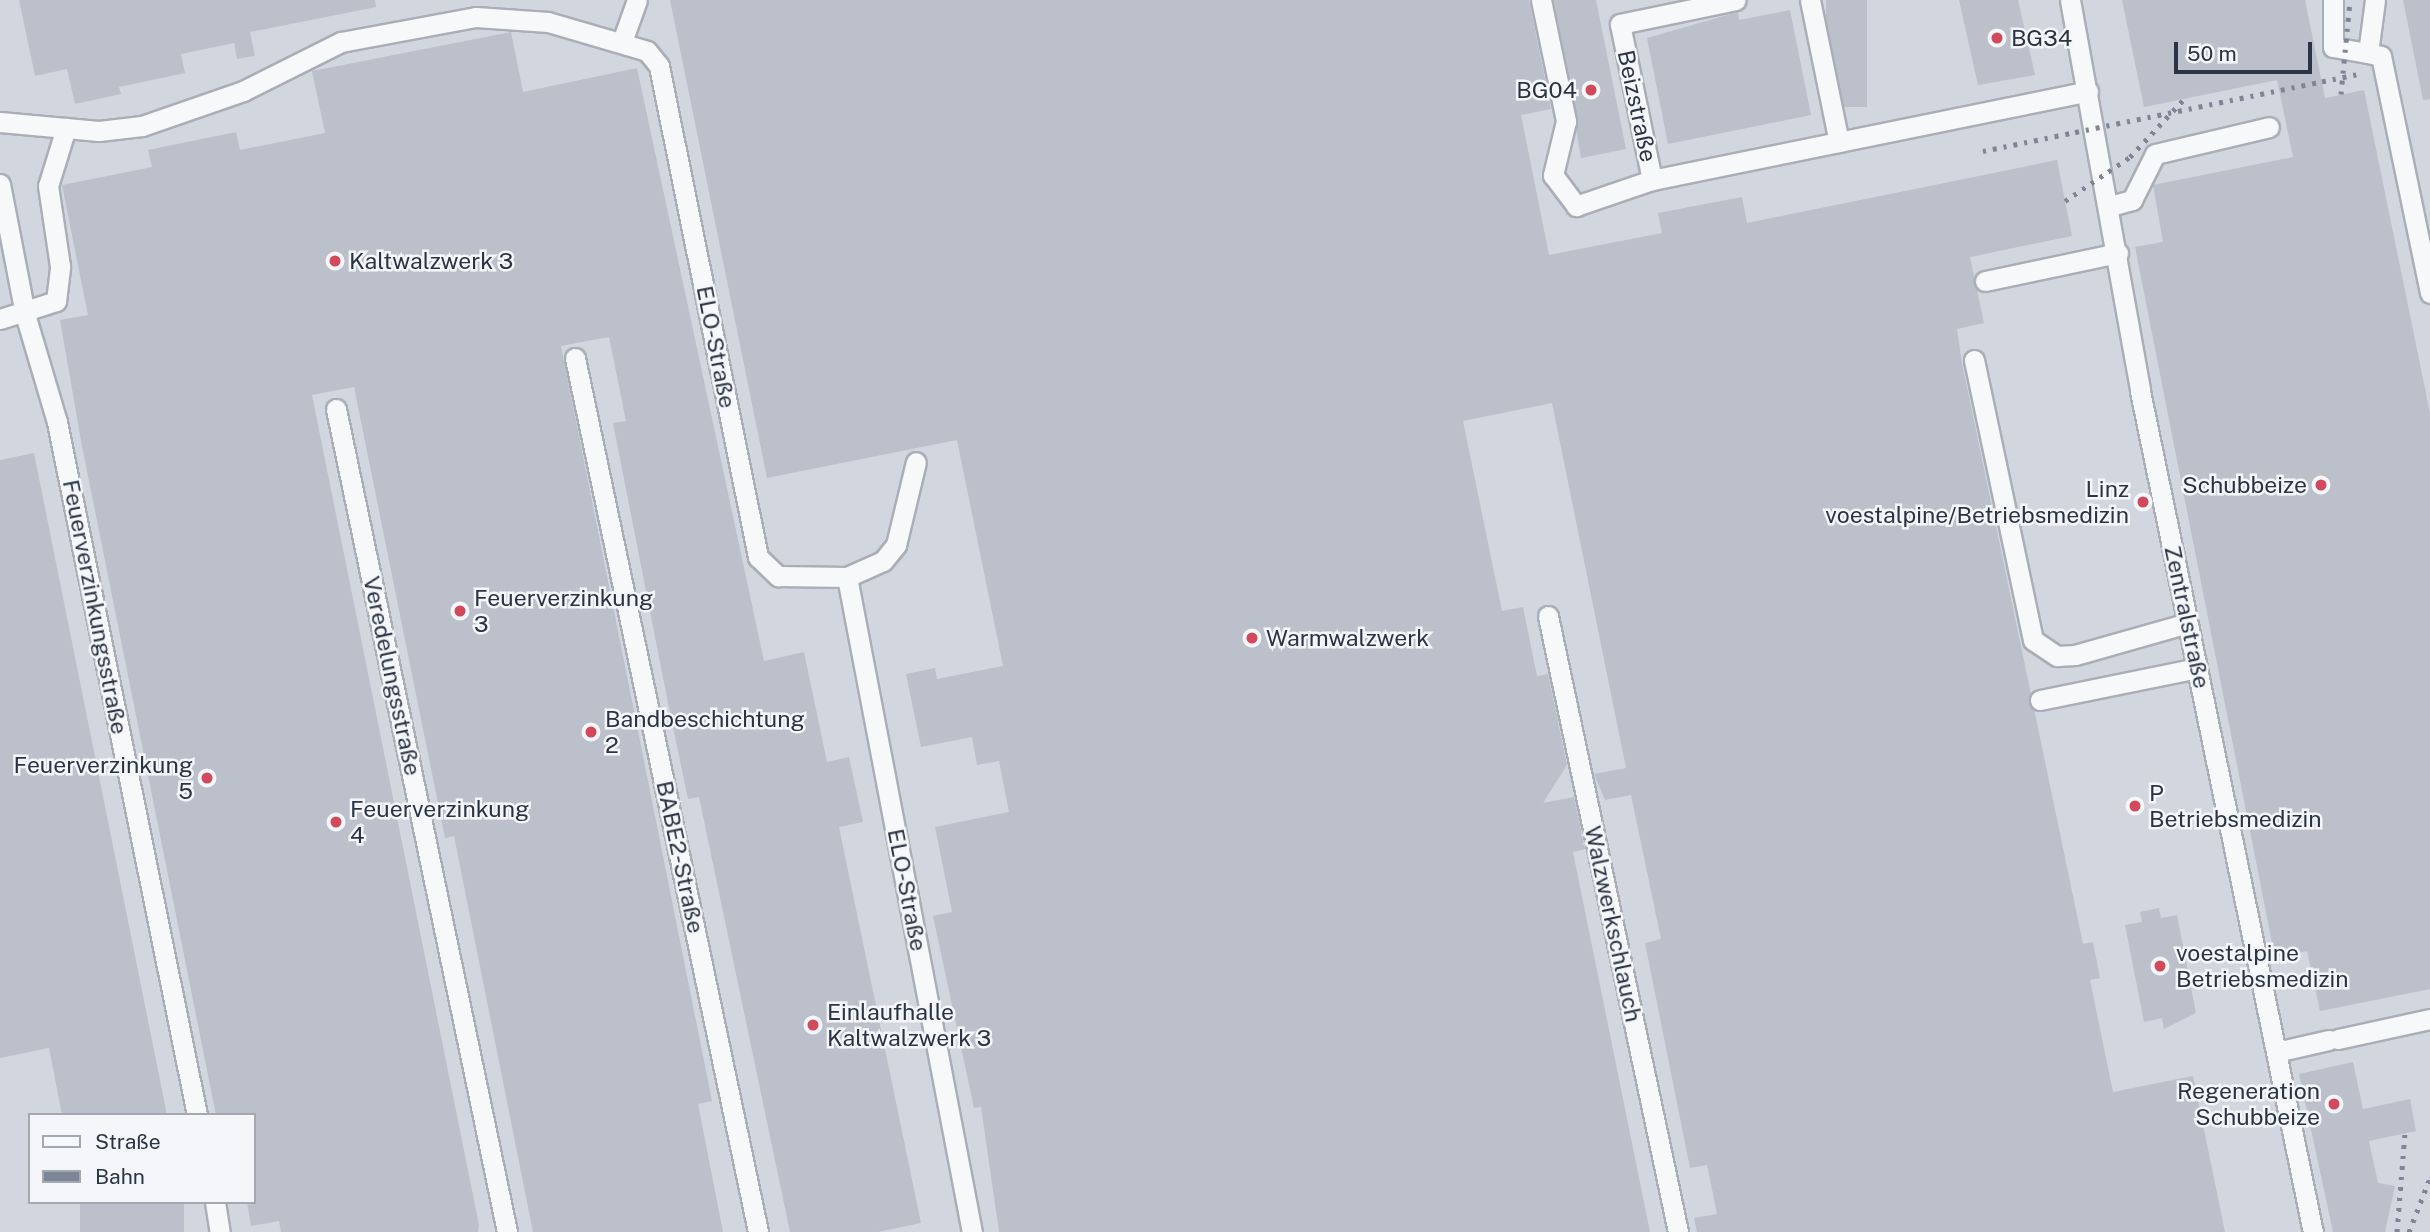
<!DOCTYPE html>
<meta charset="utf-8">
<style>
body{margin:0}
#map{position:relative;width:2430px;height:1232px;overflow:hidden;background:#e4e7ec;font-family:"Public Sans",sans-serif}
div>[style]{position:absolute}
.built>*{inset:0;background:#d2d6de}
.building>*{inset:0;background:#bbc0ca;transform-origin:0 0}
.roads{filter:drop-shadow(2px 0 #a9aeb7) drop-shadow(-2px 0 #a9aeb7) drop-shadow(0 2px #a9aeb7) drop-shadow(0 -2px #a9aeb7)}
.minor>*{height:19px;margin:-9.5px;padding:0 9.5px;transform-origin:9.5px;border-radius:9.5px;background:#f7f8fa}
.rail>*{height:5px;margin-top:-2.5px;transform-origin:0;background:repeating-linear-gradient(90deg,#7d8696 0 3.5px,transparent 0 10.5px)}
.dots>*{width:19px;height:19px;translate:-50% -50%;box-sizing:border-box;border:4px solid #f4f6f9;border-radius:50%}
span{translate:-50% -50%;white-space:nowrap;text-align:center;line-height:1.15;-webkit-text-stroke:5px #f4f6f9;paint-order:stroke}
.poi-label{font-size:23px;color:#2b3445}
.left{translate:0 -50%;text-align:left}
.right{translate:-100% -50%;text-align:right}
.street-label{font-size:23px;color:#2b3445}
.legend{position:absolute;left:28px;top:1113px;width:228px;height:91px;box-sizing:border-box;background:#f4f6f9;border:2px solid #a4a8b1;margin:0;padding:9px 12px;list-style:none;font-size:21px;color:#2b3445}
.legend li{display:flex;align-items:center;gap:14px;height:35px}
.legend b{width:35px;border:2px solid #a4a8b1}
.scale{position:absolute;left:2174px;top:42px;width:138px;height:32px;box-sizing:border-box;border:4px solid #2b3445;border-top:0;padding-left:9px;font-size:21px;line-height:24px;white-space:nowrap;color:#2b3445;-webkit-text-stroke:5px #f4f6f9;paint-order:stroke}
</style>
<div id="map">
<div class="built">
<i style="clip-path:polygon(evenodd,0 0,2430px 0,2430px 1232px,0 1232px,0 0,30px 1115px,254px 1115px,254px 1202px,30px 1202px,30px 1115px)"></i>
</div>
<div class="building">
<i style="clip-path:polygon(19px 0,375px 0,376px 7px,250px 32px,255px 56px,237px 59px,234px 43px,181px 54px,185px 73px,119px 87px,121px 94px,75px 104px,67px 69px,35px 76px)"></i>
<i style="clip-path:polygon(670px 0,1529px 0,1551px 109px,1521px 115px,1549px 255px,1662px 233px,1658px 213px,1742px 197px,1747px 223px,2057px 160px,2072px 236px,1970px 257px,1984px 323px,1957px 329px,1962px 363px,2083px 944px,2093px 942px,2100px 978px,2090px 980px,2113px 1092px,2193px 1076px,2225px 1232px,1697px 1232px,1694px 1218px,1717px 1214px,1707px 1165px,1690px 1168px,1645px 943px,1661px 939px,1631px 795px,1605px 800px,1594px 774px,1626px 768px,1552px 403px,1463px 421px,1502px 611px,1523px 607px,1537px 676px,1548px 674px,1567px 765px,1543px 803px,1574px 797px,1585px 849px,1573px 852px,1650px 1232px,999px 1232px,981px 1107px,974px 1108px,933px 916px,952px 912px,935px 827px,1009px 812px,999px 761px,977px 765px,972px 737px,921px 747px,906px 674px,935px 668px,937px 679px,1003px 666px,957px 440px,767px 478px)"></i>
<i style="clip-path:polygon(1554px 0,1596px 0,1626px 149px,1581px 158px)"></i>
<i style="left:1826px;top:0;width:41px;height:107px"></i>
<i style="clip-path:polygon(1959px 0,2018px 0,2035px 75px,1978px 85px)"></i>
<i style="clip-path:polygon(2122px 0,2305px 0,2325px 98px,2364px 90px,2430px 413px,2430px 989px,2320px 1011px,2307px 951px,2275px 958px,2135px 247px,2163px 242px,2153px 185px,2293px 157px,2277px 80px,2144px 107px)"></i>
<i style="clip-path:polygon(2403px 0,2430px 0,2430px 99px,2423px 100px)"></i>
<i style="clip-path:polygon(1790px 10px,1811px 115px,1668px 144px,1647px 38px,1738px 12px,1739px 20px)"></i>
<i style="clip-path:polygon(511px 32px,523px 92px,637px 68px,764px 661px,804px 652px,827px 762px,849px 757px,863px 822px,839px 827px,921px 1223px,878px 1232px,790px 1232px,699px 797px,688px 799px,668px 703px,613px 423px,626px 421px,609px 337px,561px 346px,712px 1101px,698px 1104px,723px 1232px,533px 1232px,454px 836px,445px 838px,354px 387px,312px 395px,479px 1225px,478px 1232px,281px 1232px,279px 1221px,251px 1226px,247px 1202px,254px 1202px,254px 1115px,216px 1115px,81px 441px,60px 320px,88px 315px,62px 185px,152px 167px,148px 150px,236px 132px,240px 150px,325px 133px,312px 71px)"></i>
<i style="clip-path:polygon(34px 453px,167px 1115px,62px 1115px,49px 1048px,0 1058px,0 460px)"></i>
<i style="clip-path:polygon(2159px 908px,2161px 918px,2177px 915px,2196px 1013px,2164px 1029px,2162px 1018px,2144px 1022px,2125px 925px,2142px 922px,2140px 912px)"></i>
<i style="clip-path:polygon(2353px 1062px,2363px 1109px,2410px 1099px,2416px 1131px,2369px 1141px,2378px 1183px,2395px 1186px,2385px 1232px,2333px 1232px,2299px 1074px)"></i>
<i style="left:80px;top:1202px;width:104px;height:31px"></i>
</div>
<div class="roads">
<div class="minor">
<i style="left:1541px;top:0;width:124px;rotate:78.3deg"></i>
<i style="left:1566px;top:121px;width:56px;rotate:103.5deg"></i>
<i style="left:1553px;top:175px;width:39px;rotate:53deg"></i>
<i style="left:1576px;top:206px;width:80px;rotate:-18.9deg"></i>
<i style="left:1652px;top:180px;width:445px;rotate:-11.5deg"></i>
<i style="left:1810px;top:0;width:145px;rotate:78.5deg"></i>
<i style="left:2070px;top:0;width:397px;rotate:79.8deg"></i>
<i style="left:2140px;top:391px;width:859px;rotate:78.38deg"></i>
<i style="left:2333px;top:0;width:47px;rotate:90deg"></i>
<i style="left:2333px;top:47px;width:36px;rotate:10deg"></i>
<i style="left:2368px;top:53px;width:53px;rotate:-82.5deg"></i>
<i style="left:623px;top:39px;width:41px;rotate:-70.3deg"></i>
<i style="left:2368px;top:53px;width:13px;rotate:13deg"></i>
<i style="left:2381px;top:56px;width:242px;rotate:78.3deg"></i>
<i style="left:0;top:122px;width:99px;rotate:5.2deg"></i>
<i style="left:99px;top:131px;width:43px;rotate:-6.6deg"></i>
<i style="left:142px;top:126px;width:107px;rotate:-19.1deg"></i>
<i style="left:243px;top:91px;width:110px;rotate:-26.6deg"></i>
<i style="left:341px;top:42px;width:137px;rotate:-10.5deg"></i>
<i style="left:476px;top:17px;width:72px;rotate:4deg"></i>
<i style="left:548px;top:22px;width:103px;rotate:16.3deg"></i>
<i style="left:647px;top:51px;width:19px;rotate:51deg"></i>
<i style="left:659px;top:66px;width:501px;rotate:78.6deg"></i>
<i style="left:758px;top:557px;width:28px;rotate:44deg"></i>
<i style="left:778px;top:576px;width:69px;rotate:0.8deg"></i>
<i style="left:847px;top:577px;width:667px;rotate:79.2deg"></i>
<i style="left:1652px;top:180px;width:159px;rotate:-101.6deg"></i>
<i style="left:1620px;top:24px;width:118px;rotate:-11.7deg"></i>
<i style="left:0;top:184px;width:132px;rotate:79.1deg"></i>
<i style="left:25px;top:314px;width:113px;rotate:73.5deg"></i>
<i style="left:57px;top:422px;width:707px;rotate:78.58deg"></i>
<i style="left:2110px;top:206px;width:23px;rotate:-15deg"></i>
<i style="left:2132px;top:200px;width:51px;rotate:-63.4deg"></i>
<i style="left:2155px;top:154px;width:117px;rotate:-13.3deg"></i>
<i style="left:1985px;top:281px;width:136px;rotate:-11.9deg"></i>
<i style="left:0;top:319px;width:59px;rotate:-17.8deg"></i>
<i style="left:56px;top:301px;width:35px;rotate:-83deg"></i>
<i style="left:60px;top:266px;width:81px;rotate:-98.5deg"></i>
<i style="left:48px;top:186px;width:61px;rotate:-72.8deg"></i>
<i style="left:575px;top:358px;width:893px;rotate:78.17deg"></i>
<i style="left:1974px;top:360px;width:286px;rotate:78.1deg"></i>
<i style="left:2033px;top:640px;width:29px;rotate:34deg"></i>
<i style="left:2057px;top:656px;width:18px;rotate:-3deg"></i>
<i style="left:2075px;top:655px;width:117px;rotate:-15.8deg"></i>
<i style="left:336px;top:409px;width:841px;rotate:78.26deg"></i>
<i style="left:847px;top:577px;width:39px;rotate:-24deg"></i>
<i style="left:883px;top:561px;width:21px;rotate:-51deg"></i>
<i style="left:896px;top:545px;width:85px;rotate:-76.5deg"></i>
<i style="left:1548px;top:616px;width:630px;rotate:78.08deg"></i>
<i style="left:2040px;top:700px;width:160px;rotate:-11.5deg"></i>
<i style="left:2338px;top:1039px;width:94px;rotate:-12.3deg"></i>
<i style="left:2276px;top:1052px;width:54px;rotate:-12.8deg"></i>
<i style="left:215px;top:1202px;width:30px;rotate:81deg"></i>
</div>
</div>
<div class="rail">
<i style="left:2341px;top:94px;width:94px;rotate:-84.5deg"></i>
<i style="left:1983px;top:151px;width:388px;rotate:-11.6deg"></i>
<i style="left:2065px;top:201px;width:78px;rotate:-34.1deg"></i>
<i style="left:2130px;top:157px;width:79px;rotate:-47deg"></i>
<i style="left:2397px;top:1232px;width:99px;rotate:-85.4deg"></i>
<i style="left:2409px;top:1232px;width:58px;rotate:-68.7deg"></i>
</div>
<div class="dots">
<i style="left:1997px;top:38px;background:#d1495b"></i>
<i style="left:1591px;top:90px;background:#d1495b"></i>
<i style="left:335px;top:261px;background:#d1495b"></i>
<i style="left:2321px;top:485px;background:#d1495b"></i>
<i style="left:2143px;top:502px;background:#d1495b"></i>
<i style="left:460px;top:611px;background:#d1495b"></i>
<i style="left:1252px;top:638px;background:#d1495b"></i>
<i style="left:591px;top:732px;background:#d1495b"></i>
<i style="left:207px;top:778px;background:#d1495b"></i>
<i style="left:2135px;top:806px;background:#d1495b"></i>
<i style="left:336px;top:822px;background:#d1495b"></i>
<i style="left:2160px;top:966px;background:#d1495b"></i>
<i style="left:813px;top:1025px;background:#d1495b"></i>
<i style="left:2334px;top:1104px;background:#d1495b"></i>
</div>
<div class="poi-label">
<span class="left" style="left:2011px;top:38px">BG34</span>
<span class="right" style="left:1577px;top:90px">BG04</span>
<span class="left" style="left:349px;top:261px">Kaltwalzwerk 3</span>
<span class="right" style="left:2307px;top:485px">Schubbeize</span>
<span class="right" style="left:2129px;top:502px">Linz<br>voestalpine/Betriebsmedizin</span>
<span class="left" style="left:474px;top:611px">Feuerverzinkung<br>3</span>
<span class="left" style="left:1266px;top:638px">Warmwalzwerk</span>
<span class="left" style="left:605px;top:732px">Bandbeschichtung<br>2</span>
<span class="right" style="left:193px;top:778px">Feuerverzinkung<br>5</span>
<span class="left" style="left:2149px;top:806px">P<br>Betriebsmedizin</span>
<span class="left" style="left:350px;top:822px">Feuerverzinkung<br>4</span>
<span class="left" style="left:2176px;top:966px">voestalpine<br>Betriebsmedizin</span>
<span class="left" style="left:827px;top:1025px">Einlaufhalle<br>Kaltwalzwerk 3</span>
<span class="right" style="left:2320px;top:1104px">Regeneration<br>Schubbeize</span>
</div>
<div class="street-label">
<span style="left:1637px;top:106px;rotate:78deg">Beizstraße</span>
<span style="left:716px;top:347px;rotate:79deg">ELO-Straße</span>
<span style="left:95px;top:607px;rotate:79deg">Feuerverzinkungsstraße</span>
<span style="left:2187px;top:617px;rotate:78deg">Zentralstraße</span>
<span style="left:392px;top:676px;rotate:78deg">Veredelungsstraße</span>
<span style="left:680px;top:857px;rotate:78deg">BABE2-Straße</span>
<span style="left:907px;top:890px;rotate:79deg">ELO-Straße</span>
<span style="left:1613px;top:924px;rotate:78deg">Walzwerkschlauch</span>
</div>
<ul class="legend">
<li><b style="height:9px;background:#f7f8fa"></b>Straße</li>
<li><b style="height:9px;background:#7d8696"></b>Bahn</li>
</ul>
<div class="scale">50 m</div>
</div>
